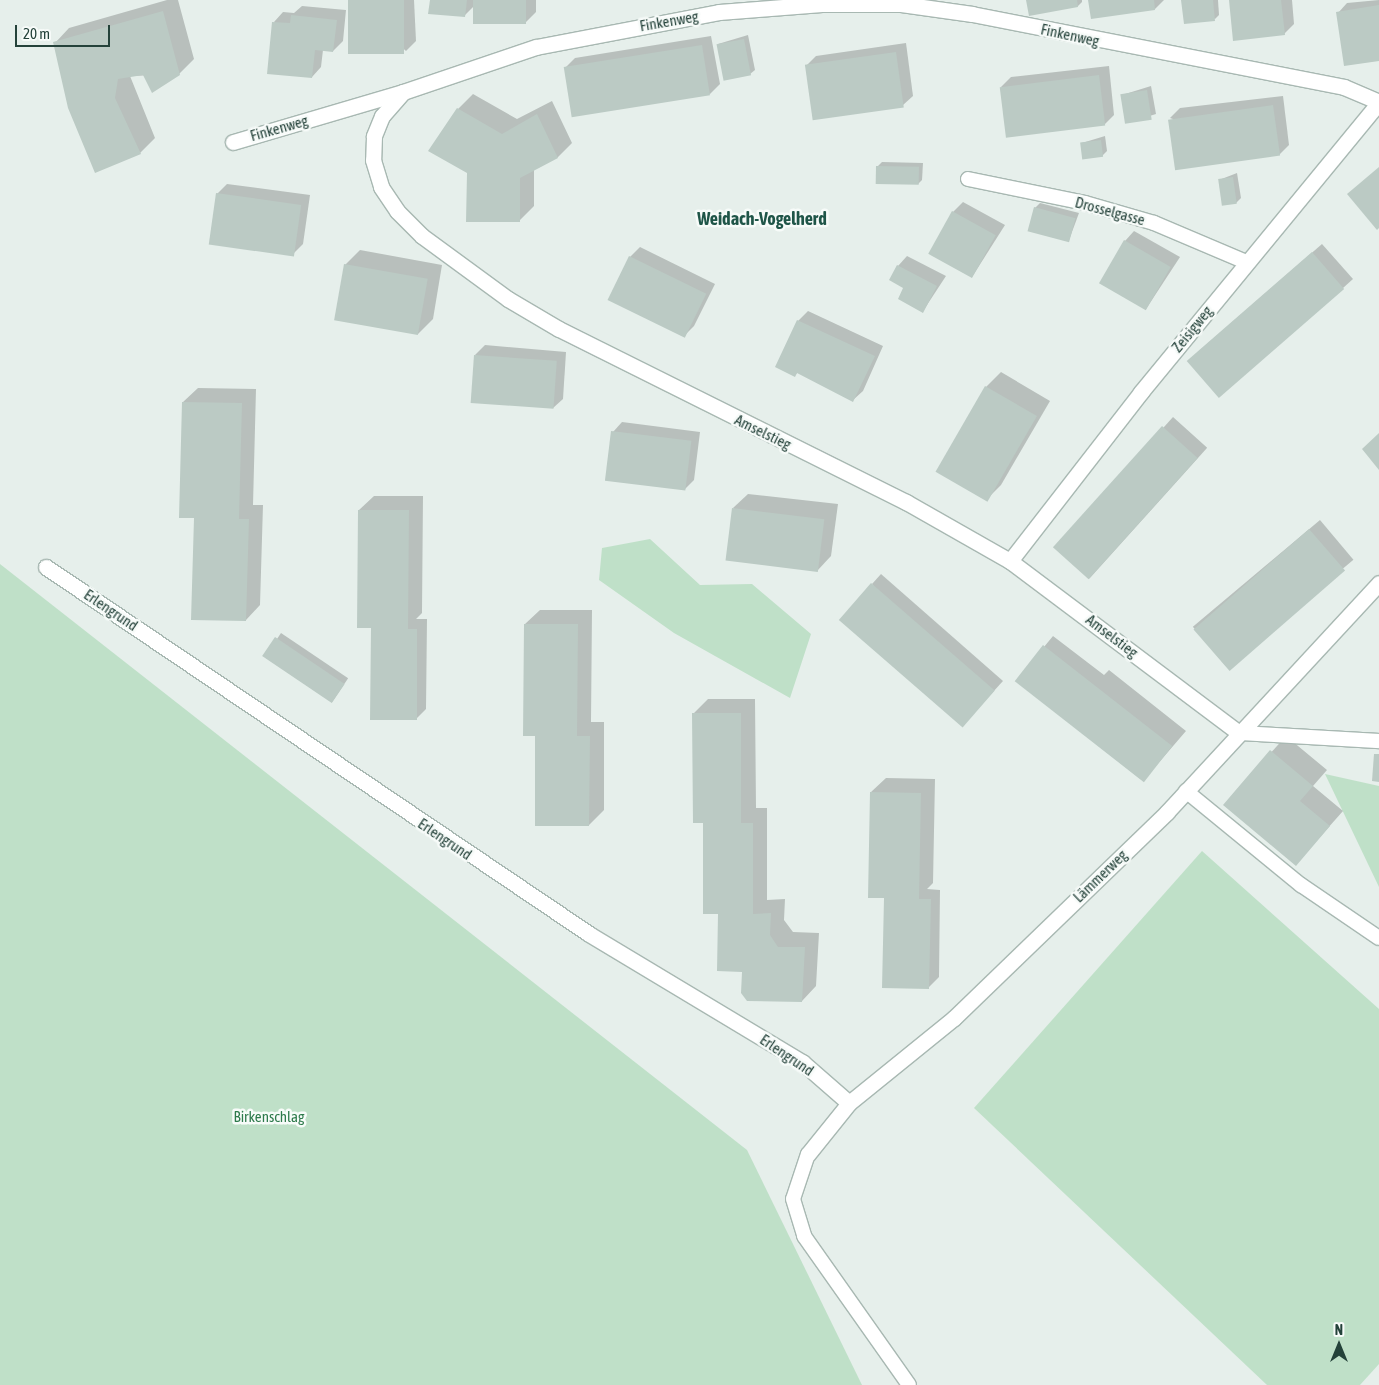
<!DOCTYPE html>
<meta charset="utf-8">
<style>
body{margin:0}
#map{position:relative;width:1379px;height:1385px;overflow:hidden;background:#e6efeb;font-family:"Asap Condensed",sans-serif}
div>[style]{position:absolute}
.green>*{inset:0;background:#bfe0c8}
.shadow>*{inset:0;background:#0003;transform-origin:0 0}
.building>*{inset:0;background:#bbcac4;transform-origin:0 0}
.roads{filter:drop-shadow(1px 0 #a8b8b2) drop-shadow(-1px 0 #a8b8b2) drop-shadow(0 1px #a8b8b2) drop-shadow(0 -1px #a8b8b2)}
.lane>*{height:14px;margin:-7px;padding:0 7px;transform-origin:7px;border-radius:7px;background:#fff}
.street>*{height:15px;margin:-7.5px;padding:0 7.5px;transform-origin:7.5px;border-radius:7.5px;background:#fff}
span{translate:-50% -50%;white-space:nowrap;text-align:center;line-height:1.15;-webkit-text-stroke:5px #f7fbf9;paint-order:stroke}
.street-label{font-size:15px;color:#24423a}
.park-label{font-size:15px;color:#2d7a4b}
.quarter-label{font-size:18px;color:#1f5548;font-weight:700}
.north{position:absolute;left:1314px;top:1320px;width:50px;height:50px;-webkit-text-stroke:4px #f7fbf9;paint-order:stroke;rotate:0deg;font-size:14px;font-weight:700;line-height:20px;text-align:center;color:#24423a}
.north::after{content:'';display:block;margin:auto;width:18px;height:22px;background:#24423a;clip-path:polygon(50% 0,100% 100%,50% 72%,0 100%)}
.scale{position:absolute;left:15px;top:25px;width:95px;height:22px;box-sizing:border-box;border:2px solid #24423a;border-top:0;padding-left:6px;font-size:15px;line-height:18px;white-space:nowrap;color:#24423a;-webkit-text-stroke:4px #f7fbf9;paint-order:stroke}
</style>
<div id="map">
<div class="green">
<i style="clip-path:polygon(650px 539px,700px 585px,752px 584px,811px 634px,790px 698px,674px 633px,599px 580px,602px 548px)"></i>
<i style="clip-path:polygon(0 564px,747px 1150px,862px 1385px,0 1385px)"></i>
<i style="clip-path:polygon(1325px 774px,1379px 786px,1379px 887px)"></i>
<i style="clip-path:polygon(1202px 851px,1379px 1009px,1379px 1364px,1360px 1385px,1267px 1385px,974px 1108px)"></i>
</div>
<div class="shadow">
<i style="clip-path:polygon(167px 0,178px 0,194px 59px,179px 74px,130px 76px,155px 138px,140px 153px,55px 43px,69px 28px)"></i>
<i style="clip-path:polygon(349px 0,414px 0,416px 41px,406px 51px)"></i>
<i style="clip-path:polygon(431px 0,536px 0,536px 12px,526px 22px,474px 6px,464px 16px)"></i>
<i style="clip-path:polygon(1028px 0,1082px 0,1082px 2px,1078px 6px)"></i>
<i style="clip-path:polygon(1089px 0,1164px 0,1155px 9px)"></i>
<i style="clip-path:polygon(1182px 0,1218px 0,1219px 15px,1215px 19px)"></i>
<i style="clip-path:polygon(1230px 0,1292px 0,1294px 24px,1284px 34px)"></i>
<i style="clip-path:polygon(1379px 0,1379px 59px,1338px 13px,1347px 3px)"></i>
<i style="clip-path:polygon(302px 6px,346px 10px,343px 41px,333px 51px,323px 50px,321px 67px,312px 77px,274px 22px,283px 12px,294px 13px)"></i>
<i style="clip-path:polygon(748px 35px,755px 70px,750px 74px,718px 44px)"></i>
<i style="clip-path:polygon(711px 36px,720px 84px,710px 94px,565px 68px,575px 58px)"></i>
<i style="clip-path:polygon(906px 43px,913px 96px,903px 105px,806px 66px,816px 56px)"></i>
<i style="clip-path:polygon(1109px 66px,1114px 115px,1104px 125px,1001px 87px,1011px 77px)"></i>
<i style="clip-path:polygon(1151px 86px,1156px 114px,1127px 123px,1122px 95px)"></i>
<i style="clip-path:polygon(473px 94px,517px 119px,552px 101px,572px 143px,558px 157px,534px 169px,534px 206px,519px 221px,458px 109px)"></i>
<i style="clip-path:polygon(1283px 96px,1289px 145px,1279px 155px,1170px 118px,1180px 108px)"></i>
<i style="clip-path:polygon(1105px 136px,1107px 151px,1102px 156px,1082px 143px)"></i>
<i style="clip-path:polygon(882px 162px,923px 163px,922px 180px,918px 184px,877px 167px)"></i>
<i style="clip-path:polygon(1237px 173px,1241px 198px,1236px 203px,1219px 180px)"></i>
<i style="clip-path:polygon(227px 184px,310px 195px,303px 244px,293px 254px,217px 194px)"></i>
<i style="clip-path:polygon(963px 202px,1005px 225px,972px 277px,953px 212px)"></i>
<i style="clip-path:polygon(1040px 203px,1079px 213px,1069px 240px,1035px 208px)"></i>
<i style="clip-path:polygon(1134px 231px,1180px 257px,1146px 309px,1125px 241px)"></i>
<i style="clip-path:polygon(1322px 244px,1353px 279px,1343px 288px,1199px 351px)"></i>
<i style="clip-path:polygon(640px 247px,715px 284px,694px 326px,684px 336px,630px 257px)"></i>
<i style="clip-path:polygon(360px 250px,442px 265px,433px 319px,418px 334px,345px 265px)"></i>
<i style="clip-path:polygon(907px 256px,946px 276px,923px 311px,905px 287px,898px 266px)"></i>
<i style="clip-path:polygon(808px 311px,883px 346px,863px 391px,853px 400px,798px 372px,795px 375px,798px 321px)"></i>
<i style="clip-path:polygon(485px 345px,566px 352px,563px 399px,553px 408px,475px 355px)"></i>
<i style="clip-path:polygon(1001px 372px,1050px 401px,1001px 485px,986px 500px,986px 387px)"></i>
<i style="clip-path:polygon(198px 388px,256px 389px,253px 505px,263px 505px,260px 605px,246px 620px,195px 517px,183px 402px)"></i>
<i style="left:1173px;top:417px;width:46px;height:176px;rotate:42deg"></i>
<i style="clip-path:polygon(622px 422px,700px 432px,694px 480px,684px 490px,613px 432px)"></i>
<i style="clip-path:polygon(748px 494px,838px 504px,831px 556px,817px 571px,733px 508px)"></i>
<i style="clip-path:polygon(374px 496px,423px 496px,422px 613px,416px 619px,427px 619px,426px 709px,416px 719px,372px 627px,359px 510px)"></i>
<i style="left:1320px;top:520px;width:52px;height:166px;rotate:50deg"></i>
<i style="clip-path:polygon(881px 574px,1003px 681px,971px 716px,872px 584px)"></i>
<i style="clip-path:polygon(540px 610px,592px 610px,591px 722px,604px 722px,604px 810px,589px 825px,536px 735px,525px 624px)"></i>
<i style="left:281px;top:633px;width:81px;height:29px;rotate:34deg"></i>
<i style="clip-path:polygon(1053px 636px,1104px 675px,1109px 670px,1186px 731px,1143px 781px,1016px 681px)"></i>
<i style="clip-path:polygon(708px 699px,755px 699px,756px 808px,767px 808px,767px 900px,785px 899px,784px 920px,793px 932px,819px 933px,816px 986px,802px 1001px,743px 970px,719px 913px,694px 713px)"></i>
<i style="clip-path:polygon(1286px 736px,1327px 770px,1313px 786px,1343px 811px,1296px 864px,1225px 804px)"></i>
<i style="clip-path:polygon(886px 778px,935px 779px,933px 883px,927px 889px,940px 890px,939px 977px,929px 987px,885px 897px,871px 792px)"></i>
</div>
<div class="building">
<i style="left:348px;top:0;width:56px;height:54px"></i>
<i style="clip-path:polygon(430px 0,467px 0,465px 17px,428px 14px)"></i>
<i style="left:473px;top:0;width:53px;height:24px"></i>
<i style="clip-path:polygon(1026px 0,1077px 0,1078px 7px,1029px 16px)"></i>
<i style="clip-path:polygon(1088px 0,1154px 0,1155px 10px,1091px 19px)"></i>
<i style="clip-path:polygon(1181px 0,1213px 0,1215px 21px,1184px 24px)"></i>
<i style="clip-path:polygon(1229px 0,1281px 0,1285px 35px,1233px 41px)"></i>
<i style="clip-path:polygon(1379px 5px,1379px 61px,1344px 66px,1336px 12px)"></i>
<i style="clip-path:polygon(163px 11px,180px 75px,152px 93px,143px 75px,118px 79px,115px 98px,141px 154px,95px 173px,68px 108px,53px 42px)"></i>
<i style="clip-path:polygon(291px 15px,337px 20px,333px 52px,315px 50px,312px 78px,267px 74px,272px 22px,290px 23px)"></i>
<i style="left:744px;top:39px;width:37px;height:28px;rotate:79deg"></i>
<i style="left:702px;top:45px;width:51px;height:140px;rotate:81deg"></i>
<i style="left:896px;top:52px;width:56px;height:92px;rotate:82deg"></i>
<i style="left:1099px;top:75px;width:51px;height:100px;rotate:83deg"></i>
<i style="left:1147px;top:90px;width:30px;height:27px;rotate:81deg"></i>
<i style="left:1273px;top:105px;width:51px;height:106px;rotate:82deg"></i>
<i style="clip-path:polygon(457px 108px,502px 134px,537px 114px,558px 158px,520px 178px,520px 222px,466px 222px,467px 173px,428px 151px)"></i>
<i style="left:1101px;top:140px;width:17px;height:21px;rotate:83deg"></i>
<i style="left:876px;top:166px;width:43px;height:18px;rotate:1deg"></i>
<i style="clip-path:polygon(1379px 167px,1379px 228px,1377px 230px,1347px 194px)"></i>
<i style="left:1233px;top:177px;width:27px;height:15px;rotate:82deg"></i>
<i style="left:216px;top:193px;width:86px;height:52px;rotate:8deg"></i>
<i style="left:1034px;top:207px;width:43px;height:25px;rotate:15deg"></i>
<i style="left:952px;top:211px;width:50px;height:49px;rotate:29deg"></i>
<i style="left:1124px;top:240px;width:54px;height:50px;rotate:30deg"></i>
<i style="left:1312px;top:252px;width:49px;height:166px;rotate:49deg"></i>
<i style="left:629px;top:256px;width:86px;height:49px;rotate:26deg"></i>
<i style="left:344px;top:264px;width:85px;height:57px;rotate:10deg"></i>
<i style="clip-path:polygon(897px 265px,937px 286px,923px 313px,898px 299px,903px 288px,889px 280px)"></i>
<i style="clip-path:polygon(797px 320px,875px 356px,853px 402px,797px 373px,795px 377px,775px 367px)"></i>
<i style="left:474px;top:355px;width:83px;height:48px;rotate:4deg"></i>
<i style="left:985px;top:386px;width:60px;height:99px;rotate:30deg"></i>
<i style="clip-path:polygon(182px 402px,242px 403px,239px 519px,249px 519px,246px 621px,191px 620px,194px 518px,179px 518px)"></i>
<i style="left:1162px;top:426px;width:48px;height:163px;rotate:42deg"></i>
<i style="left:611px;top:431px;width:81px;height:50px;rotate:7deg"></i>
<i style="clip-path:polygon(1379px 433px,1379px 470px,1362px 449px)"></i>
<i style="left:732px;top:508px;width:93px;height:53px;rotate:7deg"></i>
<i style="clip-path:polygon(358px 510px,409px 510px,408px 629px,417px 629px,417px 720px,370px 720px,371px 628px,357px 628px)"></i>
<i style="left:1309px;top:529px;width:55px;height:153px;rotate:49deg"></i>
<i style="left:871px;top:583px;width:164px;height:49px;rotate:41deg"></i>
<i style="clip-path:polygon(524px 624px,578px 624px,577px 736px,590px 736px,589px 826px,535px 826px,535px 736px,523px 736px)"></i>
<i style="left:275px;top:637px;width:84px;height:23px;rotate:34deg"></i>
<i style="left:1043px;top:645px;width:164px;height:46px;rotate:38deg"></i>
<i style="clip-path:polygon(692px 713px,741px 713px,741px 823px,753px 823px,753px 914px,771px 913px,770px 935px,778px 947px,805px 947px,802px 1002px,747px 1001px,741px 993px,742px 972px,717px 971px,718px 914px,703px 914px,703px 823px,693px 823px)"></i>
<i style="clip-path:polygon(1270px 750px,1313px 786px,1300px 801px,1330px 826px,1296px 866px,1223px 805px)"></i>
<i style="clip-path:polygon(1374px 754px,1379px 754px,1379px 782px,1372px 781px)"></i>
<i style="clip-path:polygon(870px 792px,921px 793px,919px 899px,931px 899px,929px 989px,882px 988px,884px 898px,868px 898px)"></i>
</div>
<div class="roads">
<div class="lane">
<i style="left:968px;top:179px;width:119px;rotate:11.6deg"></i>
<i style="left:1085px;top:203px;width:72px;rotate:16.2deg"></i>
<i style="left:1154px;top:223px;width:100px;rotate:23deg"></i>
<i style="left:1239px;top:733px;width:140px;rotate:3.3deg"></i>
<i style="left:1186px;top:791px;width:149px;rotate:39.3deg"></i>
<i style="left:1301px;top:885px;width:94px;rotate:34.2deg"></i>
<i style="left:808px;top:1154px;width:47px;rotate:108.4deg"></i>
<i style="left:793px;top:1199px;width:39px;rotate:73deg"></i>
<i style="left:804px;top:1236px;width:182px;rotate:54.8deg"></i>
</div>
<div class="street">
<i style="left:403px;top:92px;width:32px;rotate:131deg"></i>
<i style="left:382px;top:116px;width:22px;rotate:112deg"></i>
<i style="left:374px;top:136px;width:24px;rotate:92deg"></i>
<i style="left:373px;top:160px;width:28px;rotate:73deg"></i>
<i style="left:381px;top:187px;width:29px;rotate:56deg"></i>
<i style="left:397px;top:211px;width:35px;rotate:45deg"></i>
<i style="left:422px;top:236px;width:107px;rotate:36.2deg"></i>
<i style="left:508px;top:299px;width:59px;rotate:30.5deg"></i>
<i style="left:559px;top:329px;width:388px;rotate:26.5deg"></i>
<i style="left:906px;top:502px;width:120px;rotate:29.6deg"></i>
<i style="left:1010px;top:561px;width:286px;rotate:36.9deg"></i>
<i style="left:233px;top:142px;width:177px;rotate:-16.4deg"></i>
<i style="left:403px;top:92px;width:140px;rotate:-18.7deg"></i>
<i style="left:536px;top:47px;width:186px;rotate:-10.8deg"></i>
<i style="left:719px;top:12px;width:103px;rotate:-4.4deg"></i>
<i style="left:822px;top:4px;width:79px"></i>
<i style="left:901px;top:4px;width:72px;rotate:8deg"></i>
<i style="left:972px;top:14px;width:379px;rotate:11.1deg"></i>
<i style="left:1344px;top:87px;width:38px;rotate:23deg"></i>
<i style="left:1010px;top:561px;width:214px;rotate:-52.2deg"></i>
<i style="left:1141px;top:392px;width:375px;rotate:-50.6deg"></i>
<i style="left:46px;top:567px;width:655px;rotate:34.05deg"></i>
<i style="left:589px;top:934px;width:249px;rotate:31deg"></i>
<i style="left:802px;top:1062px;width:62px;rotate:41.1deg"></i>
<i style="left:808px;top:1154px;width:65px;rotate:-51.2deg"></i>
<i style="left:849px;top:1103px;width:135px;rotate:-39deg"></i>
<i style="left:954px;top:1018px;width:296px;rotate:-44deg"></i>
<i style="left:1167px;top:812px;width:312px;rotate:-47.2deg"></i>
</div>
</div>
<div class="street-label">
<span style="left:669px;top:21px;rotate:-10deg">Finkenweg</span>
<span style="left:1070px;top:35px;rotate:12deg">Finkenweg</span>
<span style="left:279px;top:128px;rotate:-16deg">Finkenweg</span>
<span style="left:1110px;top:211px;rotate:15deg">Drosselgasse</span>
<span style="left:1192px;top:329px;rotate:-51deg">Zeisigweg</span>
<span style="left:763px;top:432px;rotate:26deg">Amselstieg</span>
<span style="left:111px;top:610px;rotate:34deg">Erlengrund</span>
<span style="left:1112px;top:636px;rotate:37deg">Amselstieg</span>
<span style="left:445px;top:839px;rotate:34deg">Erlengrund</span>
<span style="left:1100px;top:876px;rotate:-44deg">Lämmerweg</span>
<span style="left:787px;top:1055px;rotate:34deg">Erlengrund</span>
</div>
<div class="park-label">
<span style="left:269px;top:1117px">Birkenschlag</span>
</div>
<div class="quarter-label">
<span style="left:762px;top:219px">Weidach-Vogelherd</span>
</div>
<div class="north">N</div>
<div class="scale">20 m</div>
</div>
